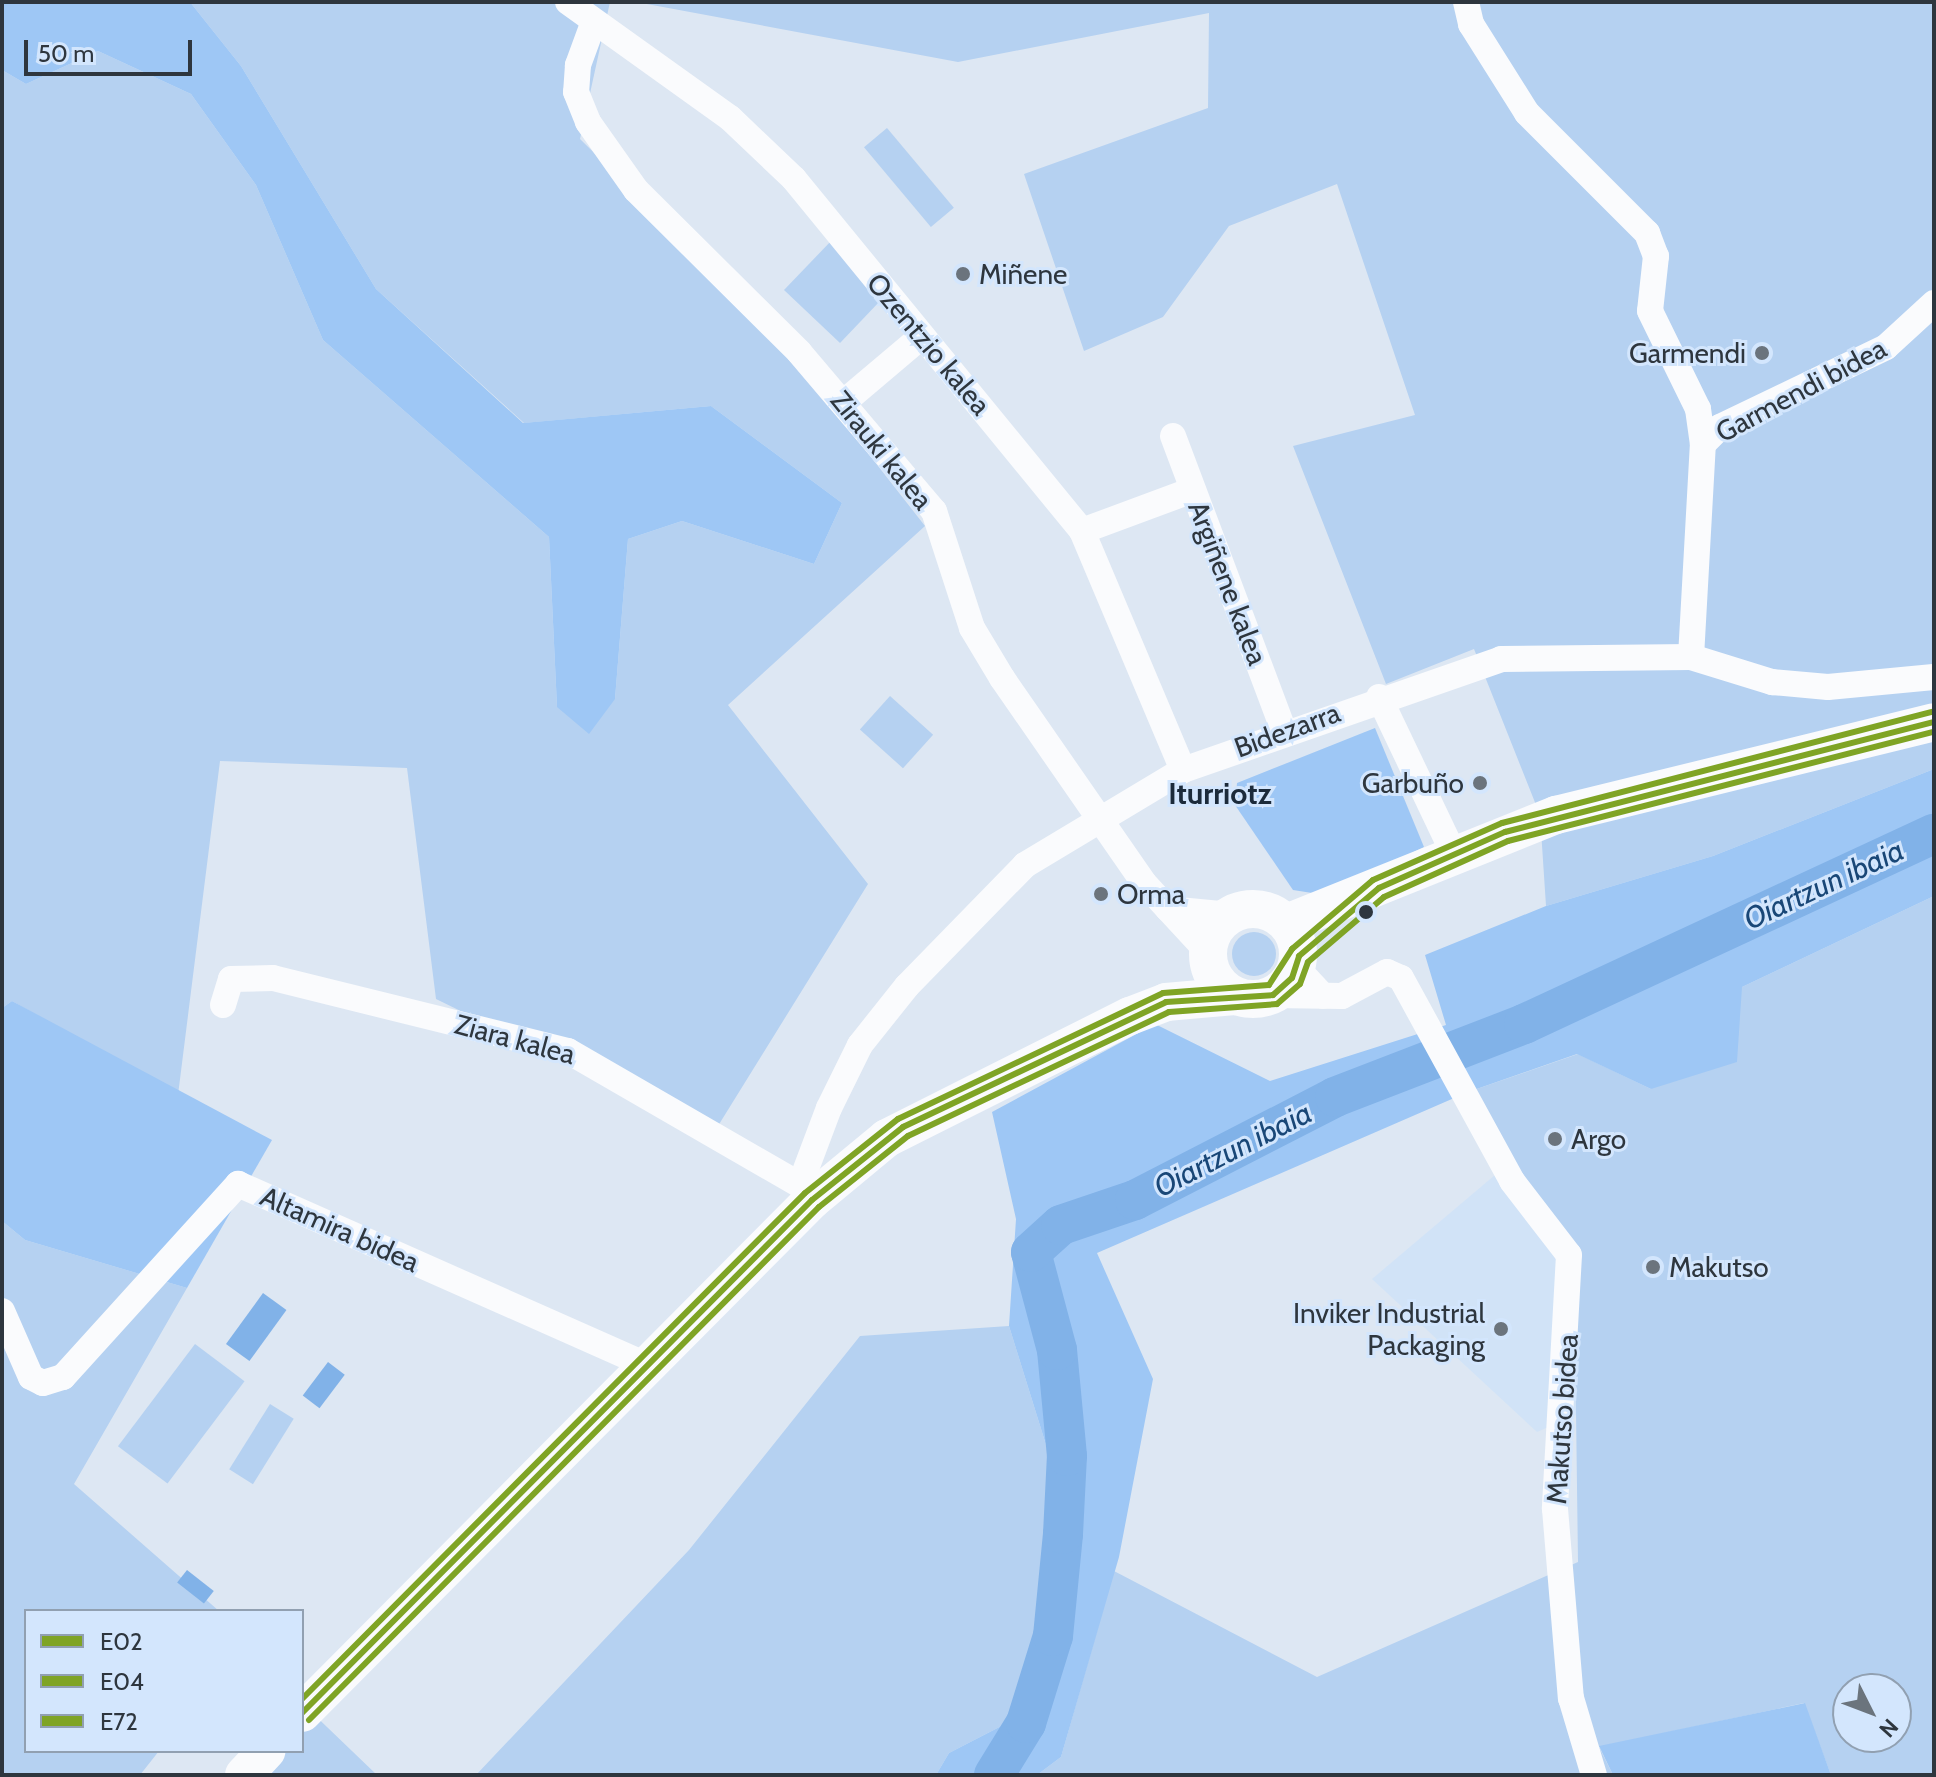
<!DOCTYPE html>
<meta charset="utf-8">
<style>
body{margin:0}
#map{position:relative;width:1936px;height:1777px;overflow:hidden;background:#dde7f3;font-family:Cabin,sans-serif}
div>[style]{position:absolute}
.built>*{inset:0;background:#d1e3f7}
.green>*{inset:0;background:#b5d1f1;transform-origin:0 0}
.round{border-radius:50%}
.forest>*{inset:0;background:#9ec7f5}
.water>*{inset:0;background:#81b2e8;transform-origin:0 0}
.river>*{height:40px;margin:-20px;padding:0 20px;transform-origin:20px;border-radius:20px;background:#81b2e8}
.street>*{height:26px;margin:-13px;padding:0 13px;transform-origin:13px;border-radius:13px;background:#fafbfd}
.secondary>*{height:38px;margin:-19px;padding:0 19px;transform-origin:19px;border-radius:19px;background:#fafbfd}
.secondary>.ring{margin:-19px;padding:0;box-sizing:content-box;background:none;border:38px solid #fafbfd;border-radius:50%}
.bus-1>*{height:6px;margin:-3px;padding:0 3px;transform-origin:3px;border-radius:3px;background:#7fa425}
.bus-2>*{height:6px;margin:-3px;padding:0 3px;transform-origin:3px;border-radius:3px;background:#7fa425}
.bus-3>*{height:6px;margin:-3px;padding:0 3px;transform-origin:3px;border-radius:3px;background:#7fa425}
.dots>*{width:22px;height:22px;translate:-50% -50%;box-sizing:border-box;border:4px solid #d3e6fd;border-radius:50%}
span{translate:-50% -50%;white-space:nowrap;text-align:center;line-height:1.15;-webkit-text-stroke:6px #d3e6fd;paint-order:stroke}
.poi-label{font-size:28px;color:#2e363e}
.left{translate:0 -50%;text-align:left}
.right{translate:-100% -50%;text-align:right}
.street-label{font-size:28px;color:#2e363e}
.neighbourhood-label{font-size:30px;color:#1c2b3b;font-weight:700}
.water-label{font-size:30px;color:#194777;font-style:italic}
.frame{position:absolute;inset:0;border:4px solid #2e363e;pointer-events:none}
.legend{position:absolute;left:24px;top:1609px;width:280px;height:144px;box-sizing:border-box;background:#d3e6fd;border:2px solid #91a0b1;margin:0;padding:10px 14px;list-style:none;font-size:24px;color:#2e363e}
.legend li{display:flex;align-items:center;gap:16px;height:40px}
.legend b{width:40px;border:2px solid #91a0b1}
.north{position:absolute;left:1832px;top:1673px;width:80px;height:80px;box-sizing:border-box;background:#d3e6fd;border:2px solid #91a0b1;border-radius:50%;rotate:132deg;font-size:22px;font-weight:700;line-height:32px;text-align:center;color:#2e363e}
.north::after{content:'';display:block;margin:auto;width:28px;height:36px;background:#6b747d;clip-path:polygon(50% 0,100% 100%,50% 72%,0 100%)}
.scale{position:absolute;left:24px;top:40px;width:168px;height:36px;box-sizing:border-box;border:4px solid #2e363e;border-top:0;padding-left:10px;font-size:24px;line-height:28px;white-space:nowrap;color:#2e363e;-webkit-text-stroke:6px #d3e6fd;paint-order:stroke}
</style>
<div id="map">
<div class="built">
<i style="clip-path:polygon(1508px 1164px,1574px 1258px,1578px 1414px,1537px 1432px,1372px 1279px)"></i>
</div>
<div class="green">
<i style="clip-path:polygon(190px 2px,610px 2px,580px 139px,763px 319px,925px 526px,728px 705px,868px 884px,713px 1134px,436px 999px,407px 768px,220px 761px,178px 1095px,12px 1001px,2px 1008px,2px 70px,26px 84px,98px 51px,191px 94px,256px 185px,323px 340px,549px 537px,557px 707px,615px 699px,628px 539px,682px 521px,814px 564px,842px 503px,711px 406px,524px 423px,376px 289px,241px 66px)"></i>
<i style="clip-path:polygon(636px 2px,1934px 2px,1934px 769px,1713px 856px,1546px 906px,1540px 815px,1474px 649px,1386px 684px,1293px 446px,1415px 415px,1337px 184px,1229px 226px,1163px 317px,1084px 351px,1024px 174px,1208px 108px,1209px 13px,958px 62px)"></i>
<i style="left:887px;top:128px;width:104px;height:30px;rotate:50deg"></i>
<i style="clip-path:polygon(832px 240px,881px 300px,840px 343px,784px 290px)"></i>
<i style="left:890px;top:696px;width:58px;height:45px;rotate:42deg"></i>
<i style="clip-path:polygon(evenodd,1934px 896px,1934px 1775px,1831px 1775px,1804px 1703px,1599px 1747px,1613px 1775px,1037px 1775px,1061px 1757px,1114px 1571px,1317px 1677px,1578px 1562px,1574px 1258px,1468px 1092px,1578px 1054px,1651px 1089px,1742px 987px,1934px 896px,1848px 1689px,1896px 1689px,1896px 1737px,1848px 1737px,1848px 1689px)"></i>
<i class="round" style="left:1232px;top:932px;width:44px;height:44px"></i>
<i style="clip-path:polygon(2px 1221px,25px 1240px,187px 1288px,74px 1484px,219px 1611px,26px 1611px,26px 1751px,159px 1751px,140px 1775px,2px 1775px)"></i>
<i style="clip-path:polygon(1009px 1326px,1070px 1522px,1013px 1720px,949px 1753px,936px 1775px,476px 1775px,689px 1550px,860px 1336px)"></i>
<i style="left:195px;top:1344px;width:62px;height:128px;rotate:37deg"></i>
<i style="left:270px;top:1404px;width:28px;height:77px;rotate:32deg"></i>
<i style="clip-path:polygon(302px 1703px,377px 1775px,223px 1775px,243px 1751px,302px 1751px)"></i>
</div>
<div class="forest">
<i style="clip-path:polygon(2px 2px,190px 2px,241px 66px,376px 289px,523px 423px,711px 406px,842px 503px,814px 564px,682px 521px,628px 539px,615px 699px,589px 734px,557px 707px,549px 537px,323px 340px,256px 185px,191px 94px,98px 51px,26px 84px,2px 70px)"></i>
<i style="clip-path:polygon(1375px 728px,1424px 847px,1325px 895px,1293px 890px,1235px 805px,1237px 783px)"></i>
<i style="clip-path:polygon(1934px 769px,1934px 896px,1742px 987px,1737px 1062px,1651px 1089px,1577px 1054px,1468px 1092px,1097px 1253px,1153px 1379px,1119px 1557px,1061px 1757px,1037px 1775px,936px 1775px,949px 1753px,1013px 1720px,1070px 1522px,1009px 1326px,1016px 1219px,992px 1112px,1155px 1024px,1270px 1081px,1446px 1025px,1425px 955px,1546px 906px,1713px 856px)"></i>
<i style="clip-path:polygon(12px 1001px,272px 1140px,187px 1288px,25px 1240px,2px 1221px,2px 1008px)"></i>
<i style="clip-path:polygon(1805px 1703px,1831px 1775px,1613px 1775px,1599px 1746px)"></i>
</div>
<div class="water">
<i style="left:263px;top:1293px;width:29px;height:63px;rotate:36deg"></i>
<i style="left:328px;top:1362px;width:21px;height:42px;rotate:37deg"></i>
<i style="left:187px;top:1570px;width:34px;height:16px;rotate:38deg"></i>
</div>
<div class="river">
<i style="left:994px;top:1775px;width:61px;rotate:-58.4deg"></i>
<i style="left:1026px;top:1723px;width:91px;rotate:-72.8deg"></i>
<i style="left:1053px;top:1636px;width:102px;rotate:-84.4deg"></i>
<i style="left:1063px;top:1534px;width:78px;rotate:-87.1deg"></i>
<i style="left:1067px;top:1456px;width:106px;rotate:-95.4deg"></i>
<i style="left:1057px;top:1350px;width:101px;rotate:-104.9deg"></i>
<i style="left:1031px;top:1252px;width:40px;rotate:-42deg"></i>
<i style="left:1061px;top:1225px;width:78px;rotate:-18.7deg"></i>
<i style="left:1135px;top:1200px;width:225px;rotate:-27.2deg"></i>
<i style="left:1335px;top:1097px;width:203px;rotate:-21.1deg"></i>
<i style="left:1524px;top:1024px;width:452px;rotate:-24.9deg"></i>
</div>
<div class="street">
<i style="left:568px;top:2px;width:199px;rotate:35.6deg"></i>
<i style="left:730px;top:118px;width:88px;rotate:43.6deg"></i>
<i style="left:794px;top:179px;width:455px;rotate:50.7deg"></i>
<i style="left:1082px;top:531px;width:259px;rotate:67.1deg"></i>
<i style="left:1466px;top:2px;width:23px;rotate:77deg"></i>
<i style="left:1471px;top:24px;width:105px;rotate:57.8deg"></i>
<i style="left:1527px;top:113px;width:170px;rotate:45deg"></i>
<i style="left:1647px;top:233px;width:25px;rotate:69deg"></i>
<i style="left:1656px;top:256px;width:55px;rotate:96.2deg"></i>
<i style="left:1650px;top:311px;width:109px;rotate:63.9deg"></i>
<i style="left:1698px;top:409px;width:35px;rotate:82deg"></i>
<i style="left:593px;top:24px;width:44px;rotate:110.1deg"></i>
<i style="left:578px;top:65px;width:27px;rotate:94deg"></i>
<i style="left:576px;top:92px;width:32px;rotate:68deg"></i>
<i style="left:588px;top:122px;width:83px;rotate:54.8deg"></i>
<i style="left:636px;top:190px;width:230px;rotate:44.8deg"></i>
<i style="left:799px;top:352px;width:209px;rotate:49.7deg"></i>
<i style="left:934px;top:511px;width:123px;rotate:72deg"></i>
<i style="left:972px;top:628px;width:58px;rotate:59deg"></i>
<i style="left:1002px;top:678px;width:249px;rotate:55.3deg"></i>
<i style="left:1144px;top:883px;width:94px;rotate:47.2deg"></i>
<i style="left:844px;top:402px;width:102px;rotate:-40.2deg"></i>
<i style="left:1173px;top:436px;width:313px;rotate:69.4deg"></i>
<i style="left:1082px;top:531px;width:118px;rotate:-20.3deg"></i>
<i style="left:1691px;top:657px;width:213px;rotate:-86.8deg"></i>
<i style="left:1703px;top:444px;width:24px;rotate:-45deg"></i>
<i style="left:1720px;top:427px;width:184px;rotate:-25.7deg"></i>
<i style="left:1886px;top:347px;width:65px;rotate:-42.5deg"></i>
<i style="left:1379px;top:697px;width:174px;rotate:64.5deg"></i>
<i style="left:1168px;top:909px;width:63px;rotate:5.4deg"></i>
<i style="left:1297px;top:968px;width:38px;rotate:47deg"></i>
<i style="left:1273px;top:995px;width:69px;rotate:0.8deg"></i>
<i style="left:1342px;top:996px;width:51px;rotate:-28.1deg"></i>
<i style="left:1387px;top:972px;width:15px;rotate:23deg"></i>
<i style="left:1401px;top:978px;width:231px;rotate:61.3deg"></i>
<i style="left:1512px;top:1181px;width:93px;rotate:52.4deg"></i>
<i style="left:1569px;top:1255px;width:254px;rotate:93.2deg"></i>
<i style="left:1555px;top:1509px;width:190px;rotate:85.2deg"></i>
<i style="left:1571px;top:1698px;width:80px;rotate:73.4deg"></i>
<i style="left:223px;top:1005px;width:27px;rotate:-73deg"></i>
<i style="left:231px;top:979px;width:42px;rotate:-1.4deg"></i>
<i style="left:273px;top:978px;width:304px;rotate:13.9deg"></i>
<i style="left:568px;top:1051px;width:268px;rotate:30deg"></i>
<i style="left:812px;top:1200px;width:19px;rotate:-129deg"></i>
<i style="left:800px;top:1185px;width:82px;rotate:-69.4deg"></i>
<i style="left:829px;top:1108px;width:70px;rotate:-63.8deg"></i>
<i style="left:860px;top:1045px;width:75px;rotate:-51.5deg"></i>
<i style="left:907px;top:986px;width:169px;rotate:-45.7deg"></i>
<i style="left:1025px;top:865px;width:184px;rotate:-31deg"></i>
<i style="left:1183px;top:770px;width:337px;rotate:-19.2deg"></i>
<i style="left:1501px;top:659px;width:190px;rotate:-0.6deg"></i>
<i style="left:1691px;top:657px;width:85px;rotate:17.2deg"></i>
<i style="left:1772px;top:682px;width:56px;rotate:5.1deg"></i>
<i style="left:1828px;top:687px;width:106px;rotate:-5.4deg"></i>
<i style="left:2px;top:1311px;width:72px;rotate:66.3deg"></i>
<i style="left:31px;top:1377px;width:13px;rotate:27deg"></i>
<i style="left:43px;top:1383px;width:21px;rotate:-17deg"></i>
<i style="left:63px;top:1377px;width:261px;rotate:-47.8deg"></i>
<i style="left:238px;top:1184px;width:447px;rotate:23.9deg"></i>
</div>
<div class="secondary">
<i class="ring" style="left:1208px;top:909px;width:52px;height:52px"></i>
<i style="left:1287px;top:923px;width:290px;rotate:-21.9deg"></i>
<i style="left:1556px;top:815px;width:389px;rotate:-13.8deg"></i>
<i style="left:302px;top:1713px;width:723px;rotate:-45.17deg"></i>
<i style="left:812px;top:1200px;width:97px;rotate:-39.6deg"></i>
<i style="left:887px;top:1138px;width:272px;rotate:-26.7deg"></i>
<i style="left:1130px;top:1016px;width:39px;rotate:-21deg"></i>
<i style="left:1166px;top:1002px;width:69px;rotate:-5deg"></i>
<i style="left:244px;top:1775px;width:33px;rotate:-47deg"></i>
</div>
<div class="bus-1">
<i style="left:302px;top:1713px;width:723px;rotate:-45.17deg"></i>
<i style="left:812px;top:1200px;width:117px;rotate:-38.7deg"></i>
<i style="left:903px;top:1127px;width:291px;rotate:-25.4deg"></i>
<i style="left:1166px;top:1002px;width:107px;rotate:-3.7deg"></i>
<i style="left:1273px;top:995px;width:25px;rotate:-42deg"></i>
<i style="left:1292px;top:978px;width:23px;rotate:-72deg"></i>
<i style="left:1299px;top:956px;width:105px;rotate:-40.4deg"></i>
<i style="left:1379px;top:888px;width:138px;rotate:-24deg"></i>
<i style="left:1505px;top:832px;width:443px;rotate:-14.4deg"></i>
</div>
<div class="bus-2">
<i style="left:309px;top:1720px;width:723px;rotate:-45.17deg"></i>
<i style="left:819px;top:1207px;width:114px;rotate:-38.6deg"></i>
<i style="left:908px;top:1136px;width:289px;rotate:-25.4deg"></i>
<i style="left:1169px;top:1012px;width:108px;rotate:-4.2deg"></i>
<i style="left:1277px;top:1004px;width:30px;rotate:-41deg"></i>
<i style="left:1300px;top:984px;width:23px;rotate:-70deg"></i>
<i style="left:1308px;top:962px;width:100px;rotate:-40.5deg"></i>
<i style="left:1384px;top:897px;width:136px;rotate:-24.3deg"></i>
<i style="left:1508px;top:841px;width:440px;rotate:-14.4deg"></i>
</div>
<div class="bus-3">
<i style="left:302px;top:1699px;width:713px;rotate:-45.17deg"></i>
<i style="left:805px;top:1193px;width:119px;rotate:-38.5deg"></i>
<i style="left:898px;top:1119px;width:293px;rotate:-25.4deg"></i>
<i style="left:1163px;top:993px;width:106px;rotate:-4.3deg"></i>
<i style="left:1269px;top:985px;width:43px;rotate:-57.4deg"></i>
<i style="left:1292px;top:949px;width:106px;rotate:-40.4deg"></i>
<i style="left:1373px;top:880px;width:141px;rotate:-23.8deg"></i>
<i style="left:1502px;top:823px;width:444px;rotate:-14.5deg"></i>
</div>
<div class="dots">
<i style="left:963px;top:274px;background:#6b747d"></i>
<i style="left:1762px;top:353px;background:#6b747d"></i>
<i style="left:1480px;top:783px;background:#6b747d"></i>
<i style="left:1101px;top:894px;background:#6b747d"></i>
<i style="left:1366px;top:912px;background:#2e363e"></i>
<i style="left:1555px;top:1139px;background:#6b747d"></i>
<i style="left:1653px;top:1267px;background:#6b747d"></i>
<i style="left:1501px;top:1329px;background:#6b747d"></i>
</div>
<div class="poi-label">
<span class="left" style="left:979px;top:274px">Miñene</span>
<span class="right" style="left:1746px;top:353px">Garmendi</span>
<span class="right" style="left:1464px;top:783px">Garbuño</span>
<span class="left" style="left:1117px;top:894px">Orma</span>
<span class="left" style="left:1571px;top:1139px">Argo</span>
<span class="left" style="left:1669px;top:1267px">Makutso</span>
<span class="right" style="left:1485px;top:1329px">Inviker Industrial<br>Packaging</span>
</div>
<div class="street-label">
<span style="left:929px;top:344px;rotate:50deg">Ozentzio kalea</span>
<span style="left:1801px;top:390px;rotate:-28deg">Garmendi bidea</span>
<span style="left:882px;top:450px;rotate:51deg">Zirauki kalea</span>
<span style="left:1228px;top:583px;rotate:69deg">Argiñene kalea</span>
<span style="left:1287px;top:730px;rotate:-20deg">Bidezarra</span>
<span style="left:515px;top:1039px;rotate:15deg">Ziara kalea</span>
<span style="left:340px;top:1229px;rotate:24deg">Altamira bidea</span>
<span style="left:1562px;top:1419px;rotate:-86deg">Makutso bidea</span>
</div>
<div class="neighbourhood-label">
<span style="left:1220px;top:794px">Iturriotz</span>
</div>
<div class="water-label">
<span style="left:1824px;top:885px;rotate:-25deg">Oiartzun ibaia</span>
<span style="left:1233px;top:1150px;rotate:-27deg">Oiartzun ibaia</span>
</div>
<div class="frame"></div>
<ul class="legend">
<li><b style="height:10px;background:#7fa425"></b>E02</li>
<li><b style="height:10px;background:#7fa425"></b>E04</li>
<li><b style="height:10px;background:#7fa425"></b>E72</li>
</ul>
<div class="north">N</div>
<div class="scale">50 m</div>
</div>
